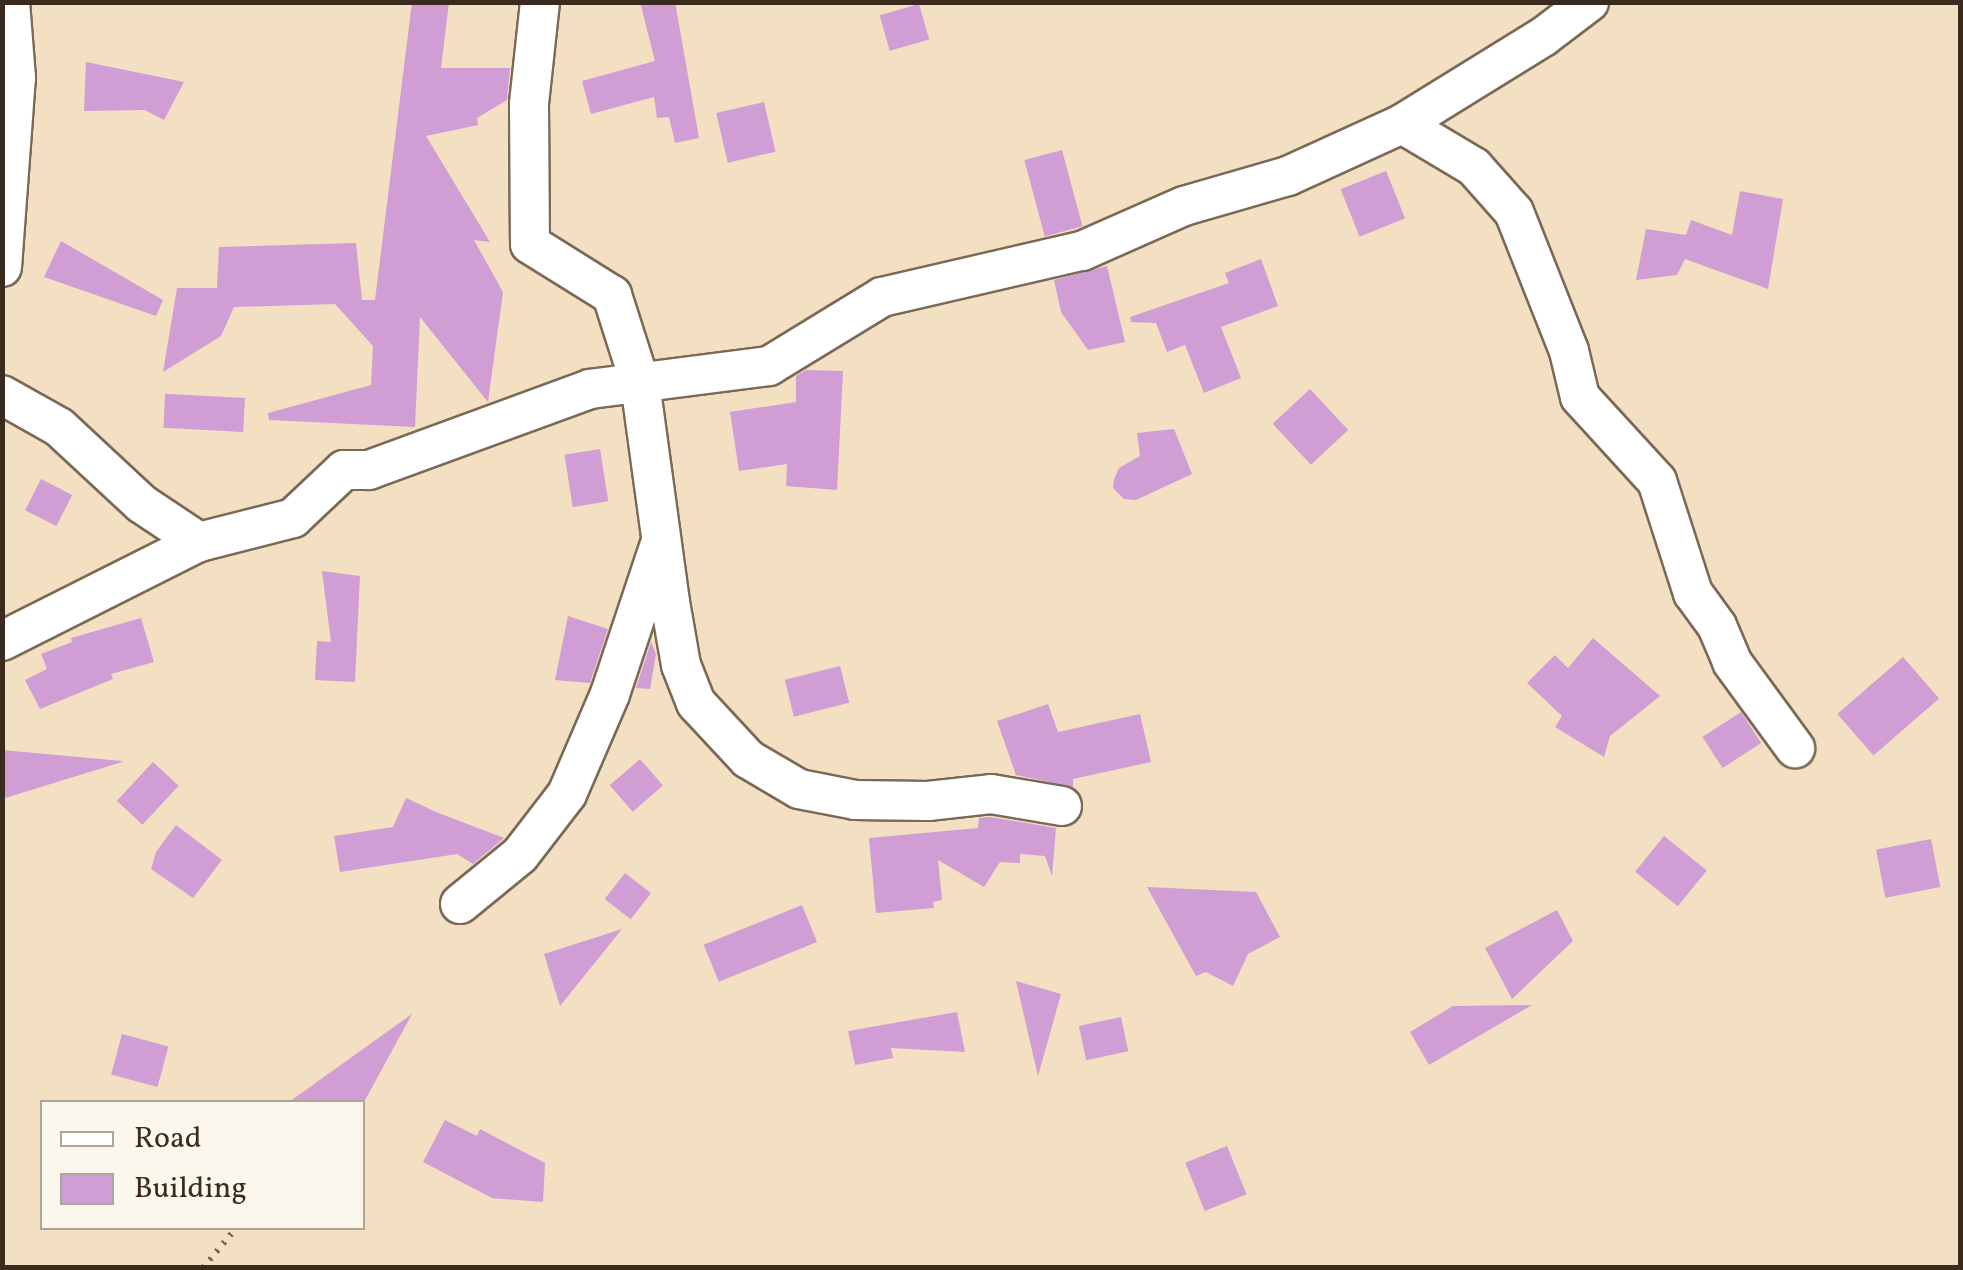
<!DOCTYPE html>
<style>
body{margin:0}
#map{position:relative;width:1963px;height:1270px;overflow:hidden;background:#f3dfc2;font-family:Vollkorn,serif}
div>[style]{position:absolute}
.building>*{inset:0;background:#d09dd4;transform-origin:0 0}
.path>*{height:6px;margin-top:-3px;transform-origin:0;background:repeating-linear-gradient(90deg,#7b6957 0 2.5px,transparent 0 10.5px)}
.roads{filter:drop-shadow(2px 0 #7b6957) drop-shadow(-2px 0 #7b6957) drop-shadow(0 2px #7b6957) drop-shadow(0 -2px #7b6957)}
.street>*{height:38px;margin:-19px;padding:0 19px;transform-origin:19px;border-radius:19px;background:#fff}
span{translate:-50% -50%;white-space:nowrap;text-align:center;line-height:1.15;-webkit-text-stroke:8px #fbf7ec;paint-order:stroke}
.frame{position:absolute;inset:0;border:5px solid #3b2a1e;pointer-events:none}
.legend{position:absolute;left:40px;top:1100px;width:325px;height:130px;box-sizing:border-box;background:#fbf7ec;border:2px solid #aea59a;margin:0;padding:12px 18px;list-style:none;font-size:30px;color:#3b2a1e}
.legend li{display:flex;align-items:center;gap:20px;height:50px}
.legend b{width:50px;border:2px solid #aea59a}
</style>
<div id="map">
<div class="building">
<i style="clip-path:polygon(412px 2px,449px 2px,441px 68px,510px 68px,507px 100px,477px 118px,478px 125px,426px 136px,490px 242px,474px 240px,503px 292px,488px 402px,420px 317px,415px 427px,269px 420px,268px 413px,371px 385px,373px 346px,335px 304px,234px 307px,221px 336px,163px 372px,177px 288px,217px 288px,219px 247px,356px 243px,362px 300px,375px 300px)"></i>
<i style="clip-path:polygon(640px 2px,675px 2px,699px 138px,675px 143px,669px 117px,657px 118px,654px 97px,591px 114px,582px 81px,655px 61px)"></i>
<i style="left:919px;top:4px;width:37px;height:41px;rotate:74deg"></i>
<i style="clip-path:polygon(86px 62px,184px 82px,164px 120px,145px 110px,84px 111px)"></i>
<i style="left:764px;top:102px;width:51px;height:49px;rotate:77deg"></i>
<i style="left:1062px;top:150px;width:79px;height:39px;rotate:75deg"></i>
<i style="left:1386px;top:171px;width:51px;height:49px;rotate:68deg"></i>
<i style="clip-path:polygon(1740px 191px,1783px 199px,1768px 289px,1685px 259px,1677px 275px,1636px 280px,1646px 229px,1686px 235px,1691px 220px,1732px 235px)"></i>
<i style="clip-path:polygon(61px 241px,163px 300px,156px 316px,44px 277px)"></i>
<i style="clip-path:polygon(1261px 259px,1278px 306px,1221px 327px,1241px 378px,1204px 393px,1185px 345px,1167px 352px,1156px 323px,1131px 322px,1130px 317px,1229px 283px,1225px 273px)"></i>
<i style="clip-path:polygon(1107px 266px,1125px 342px,1088px 350px,1061px 312px,1054px 280px)"></i>
<i style="clip-path:polygon(806px 370px,843px 371px,837px 490px,786px 486px,787px 464px,739px 471px,730px 412px,796px 402px,796px 376px)"></i>
<i style="left:1310px;top:389px;width:56px;height:51px;rotate:47deg"></i>
<i style="left:245px;top:398px;width:34px;height:80px;rotate:93deg"></i>
<i style="clip-path:polygon(1174px 429px,1192px 474px,1136px 500px,1124px 499px,1113px 488px,1114px 479px,1119px 468px,1140px 456px,1137px 433px)"></i>
<i style="left:600px;top:449px;width:53px;height:36px;rotate:81deg"></i>
<i style="left:41px;top:479px;width:35px;height:35px;rotate:27deg"></i>
<i style="clip-path:polygon(322px 571px,360px 576px,355px 682px,315px 680px,317px 641px,331px 642px)"></i>
<i style="clip-path:polygon(568px 616px,608px 629px,590px 683px,555px 680px)"></i>
<i style="clip-path:polygon(141px 618px,154px 662px,111px 674px,113px 679px,40px 709px,25px 680px,47px 669px,41px 654px,72px 642px,71px 638px)"></i>
<i style="clip-path:polygon(1593px 638px,1660px 696px,1610px 736px,1604px 757px,1555px 727px,1562px 716px,1527px 683px,1555px 655px,1568px 668px)"></i>
<i style="clip-path:polygon(651px 642px,656px 654px,650px 689px,636px 688px)"></i>
<i style="left:1903px;top:657px;width:55px;height:87px;rotate:49deg"></i>
<i style="left:840px;top:666px;width:38px;height:57px;rotate:76deg"></i>
<i style="clip-path:polygon(1048px 704px,1058px 732px,1140px 714px,1151px 762px,1073px 779px,1073px 787px,1016px 775px,997px 721px)"></i>
<i style="left:1741px;top:712px;width:37px;height:46px;rotate:57deg"></i>
<i style="clip-path:polygon(2px 750px,122px 761px,122px 762px,2px 799px)"></i>
<i style="left:640px;top:759px;width:35px;height:40px;rotate:49deg"></i>
<i style="left:153px;top:762px;width:35px;height:53px;rotate:43deg"></i>
<i style="clip-path:polygon(406px 798px,436px 812px,504px 838px,473px 864px,457px 854px,340px 872px,334px 836px,393px 827px)"></i>
<i style="clip-path:polygon(990px 817px,1056px 828px,1052px 876px,1045px 856px,1020px 854px,1020px 863px,1000px 862px,984px 887px,938px 860px,942px 900px,933px 902px,934px 908px,876px 913px,869px 838px,978px 828px,979px 818px)"></i>
<i style="clip-path:polygon(176px 825px,222px 860px,193px 898px,151px 869px,156px 852px)"></i>
<i style="left:1664px;top:836px;width:55px;height:46px;rotate:39deg"></i>
<i style="left:1931px;top:839px;width:49px;height:56px;rotate:79deg"></i>
<i style="left:625px;top:873px;width:33px;height:33px;rotate:38deg"></i>
<i style="clip-path:polygon(1147px 887px,1256px 892px,1280px 937px,1248px 954px,1233px 986px,1206px 972px,1196px 976px)"></i>
<i style="left:802px;top:905px;width:40px;height:106px;rotate:68deg"></i>
<i style="clip-path:polygon(1557px 910px,1573px 941px,1512px 999px,1485px 948px)"></i>
<i style="clip-path:polygon(622px 929px,560px 1006px,544px 954px)"></i>
<i style="clip-path:polygon(1016px 981px,1061px 994px,1038px 1076px)"></i>
<i style="clip-path:polygon(1532px 1005px,1429px 1065px,1410px 1032px,1453px 1006px)"></i>
<i style="clip-path:polygon(957px 1012px,965px 1052px,891px 1048px,893px 1058px,855px 1065px,848px 1031px)"></i>
<i style="clip-path:polygon(412px 1014px,364px 1102px,289px 1102px)"></i>
<i style="left:1121px;top:1017px;width:35px;height:43px;rotate:78deg"></i>
<i style="left:122px;top:1034px;width:48px;height:42px;rotate:15deg"></i>
<i style="clip-path:polygon(445px 1120px,477px 1136px,480px 1129px,545px 1163px,543px 1202px,492px 1198px,423px 1162px)"></i>
<i style="left:1227px;top:1146px;width:52px;height:45px;rotate:68deg"></i>
</div>
<div class="path">
<i style="left:203px;top:1268px;width:52px;rotate:-50.5deg"></i>
</div>
<div class="roads">
<div class="street">
<i style="left:540px;top:2px;width:103px;rotate:96.2deg"></i>
<i style="left:529px;top:104px;width:140px;rotate:89.6deg"></i>
<i style="left:530px;top:244px;width:97px;rotate:31.9deg"></i>
<i style="left:612px;top:295px;width:92px;rotate:72.3deg"></i>
<i style="left:640px;top:383px;width:221px;rotate:82.2deg"></i>
<i style="left:670px;top:602px;width:64px;rotate:80.1deg"></i>
<i style="left:681px;top:665px;width:41px;rotate:68.5deg"></i>
<i style="left:696px;top:703px;width:76px;rotate:47.1deg"></i>
<i style="left:748px;top:759px;width:59px;rotate:30.5deg"></i>
<i style="left:799px;top:789px;width:57px;rotate:11.1deg"></i>
<i style="left:855px;top:800px;width:73px;rotate:0.8deg"></i>
<i style="left:928px;top:801px;width:63px;rotate:-6.3deg"></i>
<i style="left:991px;top:794px;width:72px;rotate:9.6deg"></i>
<i style="left:1402px;top:124px;width:84px;rotate:30.8deg"></i>
<i style="left:1474px;top:167px;width:60px;rotate:48.4deg"></i>
<i style="left:1514px;top:212px;width:149px;rotate:68.4deg"></i>
<i style="left:1569px;top:351px;width:47px;rotate:76.6deg"></i>
<i style="left:1580px;top:397px;width:114px;rotate:47.5deg"></i>
<i style="left:1657px;top:481px;width:118px;rotate:72.2deg"></i>
<i style="left:1693px;top:593px;width:41px;rotate:54deg"></i>
<i style="left:1717px;top:626px;width:39px;rotate:67deg"></i>
<i style="left:1732px;top:662px;width:107px;rotate:53.8deg"></i>
<i style="left:2px;top:267px;width:190px;rotate:-85.8deg"></i>
<i style="left:16px;top:78px;width:76px;rotate:-94.5deg"></i>
<i style="left:2px;top:395px;width:65px;rotate:29.3deg"></i>
<i style="left:59px;top:427px;width:113px;rotate:42.9deg"></i>
<i style="left:142px;top:504px;width:69px;rotate:33.7deg"></i>
<i style="left:199px;top:542px;width:97px;rotate:-14.3deg"></i>
<i style="left:293px;top:518px;width:70px;rotate:-43.3deg"></i>
<i style="left:344px;top:470px;width:25px"></i>
<i style="left:369px;top:470px;width:235px;rotate:-20.1deg"></i>
<i style="left:590px;top:389px;width:180px;rotate:-7.3deg"></i>
<i style="left:769px;top:366px;width:132px;rotate:-31.4deg"></i>
<i style="left:882px;top:297px;width:205px;rotate:-13deg"></i>
<i style="left:1082px;top:251px;width:111px;rotate:-23.8deg"></i>
<i style="left:1184px;top:206px;width:108px;rotate:-16.1deg"></i>
<i style="left:1288px;top:176px;width:125px;rotate:-24.5deg"></i>
<i style="left:1402px;top:124px;width:166px;rotate:-31.7deg"></i>
<i style="left:1543px;top:37px;width:58px;rotate:-37.3deg"></i>
<i style="left:2px;top:641px;width:220px;rotate:-26.7deg"></i>
<i style="left:460px;top:904px;width:77px;rotate:-39.2deg"></i>
<i style="left:520px;top:855px;width:77px;rotate:-52.4deg"></i>
<i style="left:567px;top:794px;width:109px;rotate:-66.7deg"></i>
<i style="left:610px;top:694px;width:155px;rotate:-71.6deg"></i>
</div>
</div>
<div class="frame"></div>
<ul class="legend">
<li><b style="height:12px;background:#fff"></b>Road</li>
<li><b style="height:28px;background:#d09dd4"></b>Building</li>
</ul>
</div>
